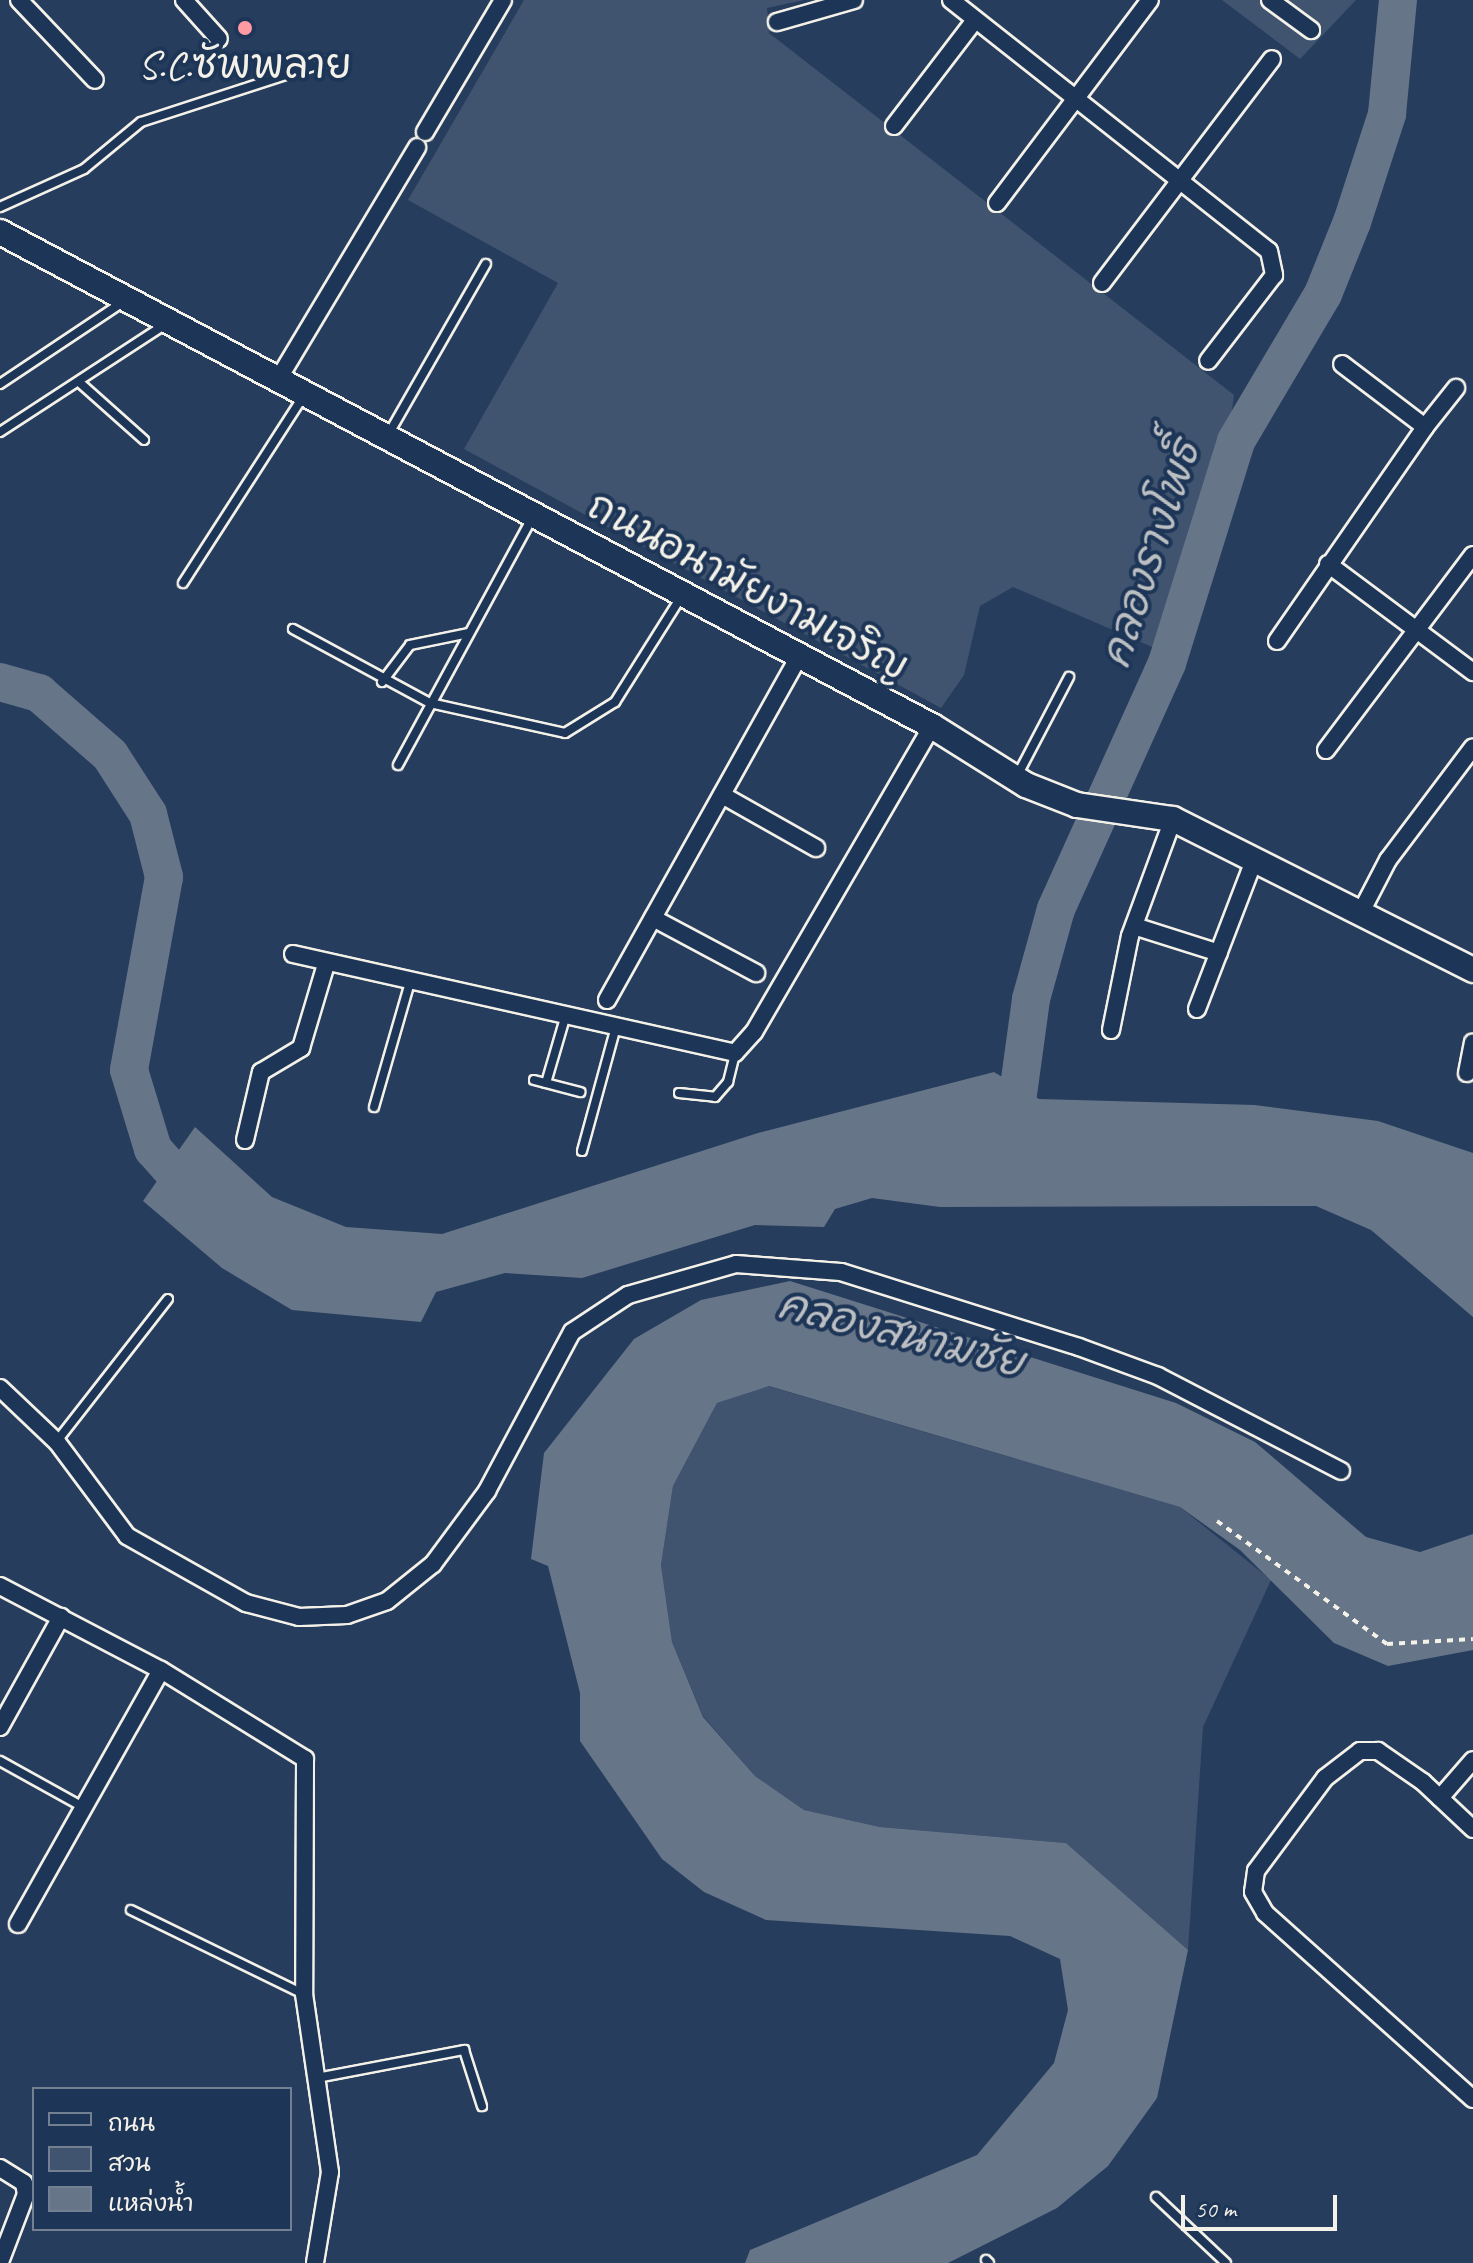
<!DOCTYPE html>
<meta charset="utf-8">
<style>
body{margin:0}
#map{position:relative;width:1473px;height:2263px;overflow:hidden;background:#263d5d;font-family:Caveat,"Playpen Sans Thai",sans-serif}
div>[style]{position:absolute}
.green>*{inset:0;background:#40546f}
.water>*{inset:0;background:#677588}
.river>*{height:38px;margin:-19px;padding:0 19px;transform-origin:19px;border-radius:19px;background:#677588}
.path>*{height:4px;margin-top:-2px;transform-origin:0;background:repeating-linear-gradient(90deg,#f4f1e8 0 6px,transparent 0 12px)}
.roads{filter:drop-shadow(2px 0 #f4f1e8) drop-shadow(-2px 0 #f4f1e8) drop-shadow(0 2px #f4f1e8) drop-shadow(0 -2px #f4f1e8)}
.lane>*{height:8px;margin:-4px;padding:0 4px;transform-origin:4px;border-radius:4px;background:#1d3557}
.street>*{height:16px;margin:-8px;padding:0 8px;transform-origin:8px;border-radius:8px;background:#1d3557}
.secondary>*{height:24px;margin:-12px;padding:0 12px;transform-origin:12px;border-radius:12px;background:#1d3557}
.dots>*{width:22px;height:22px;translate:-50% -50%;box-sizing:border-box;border:4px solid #1d3557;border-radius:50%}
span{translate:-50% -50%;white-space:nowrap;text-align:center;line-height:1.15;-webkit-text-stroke:8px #1d3557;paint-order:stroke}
.poi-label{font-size:40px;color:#f4f1e8}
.street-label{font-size:40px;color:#f4f1e8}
.water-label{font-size:42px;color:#bcbfc2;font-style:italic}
.legend{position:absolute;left:32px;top:2087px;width:260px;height:144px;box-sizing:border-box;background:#1d3557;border:2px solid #738091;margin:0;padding:10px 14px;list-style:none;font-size:24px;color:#f4f1e8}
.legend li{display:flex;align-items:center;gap:16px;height:40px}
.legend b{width:40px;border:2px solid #738091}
.scale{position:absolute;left:1181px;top:2195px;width:156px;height:36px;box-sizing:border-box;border:4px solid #f4f1e8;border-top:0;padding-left:10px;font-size:24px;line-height:28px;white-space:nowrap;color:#f4f1e8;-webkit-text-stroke:6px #1d3557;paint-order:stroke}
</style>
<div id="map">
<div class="green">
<i style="clip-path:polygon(524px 0,804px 0,767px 8px,769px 33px,1234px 395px,1226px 453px,1157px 649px,1013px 587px,980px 606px,964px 675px,941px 708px,464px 449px,558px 283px,408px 200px)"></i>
<i style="clip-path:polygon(1222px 0,1356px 0,1300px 59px)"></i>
<i style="clip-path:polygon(768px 1386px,1180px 1507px,1271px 1580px,1203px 1727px,1188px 1950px,1066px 1843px,880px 1827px,804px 1810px,755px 1776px,703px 1716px,672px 1642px,661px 1565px,673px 1486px,717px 1403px)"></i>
</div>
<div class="water">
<i style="clip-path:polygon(994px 1072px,1039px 1099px,1255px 1105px,1378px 1121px,1473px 1153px,1473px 1317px,1371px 1230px,1316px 1206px,940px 1207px,872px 1198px,835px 1209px,824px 1227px,755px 1225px,582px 1278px,505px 1273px,436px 1292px,421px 1322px,292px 1310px,222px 1268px,143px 1201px,195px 1127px,272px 1197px,346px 1227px,442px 1234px,758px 1133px)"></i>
<i style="clip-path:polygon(790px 1281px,1176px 1403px,1255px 1442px,1366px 1537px,1420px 1552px,1473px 1534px,1473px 1650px,1388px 1666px,1334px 1643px,1240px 1550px,1180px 1507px,769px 1386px,717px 1403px,673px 1486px,661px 1565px,672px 1642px,703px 1717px,755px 1776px,804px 1810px,880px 1827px,1066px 1843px,1188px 1950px,1157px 2098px,1108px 2166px,1057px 2208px,948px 2263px,745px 2263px,750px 2250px,977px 2155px,1054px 2063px,1068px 2010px,1060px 1959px,1010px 1936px,766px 1920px,704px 1892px,662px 1859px,580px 1741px,580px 1693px,548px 1566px,531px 1559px,544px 1453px,634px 1339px,701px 1300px)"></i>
</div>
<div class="river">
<i style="left:0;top:682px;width:41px;rotate:15.8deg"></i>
<i style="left:39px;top:693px;width:94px;rotate:41.1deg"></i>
<i style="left:110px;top:755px;width:70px;rotate:57.2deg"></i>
<i style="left:148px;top:814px;width:65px;rotate:75.7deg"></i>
<i style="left:164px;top:877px;width:196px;rotate:100.3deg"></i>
<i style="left:129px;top:1070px;width:83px;rotate:73.1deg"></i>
<i style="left:153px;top:1149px;width:72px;rotate:48.4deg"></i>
<i style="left:1012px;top:1138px;width:140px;rotate:-82.2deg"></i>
<i style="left:1031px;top:999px;width:93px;rotate:-74.5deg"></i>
<i style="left:1056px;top:909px;width:270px;rotate:-65.7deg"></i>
<i style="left:1167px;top:663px;width:232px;rotate:-72.7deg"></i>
<i style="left:1236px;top:441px;width:171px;rotate:-59.4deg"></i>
<i style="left:1323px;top:294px;width:78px;rotate:-68.1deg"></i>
<i style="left:1352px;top:222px;width:114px;rotate:-72deg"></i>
<i style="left:1387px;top:114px;width:115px;rotate:-84.5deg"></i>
</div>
<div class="path">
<i style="left:1217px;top:1521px;width:210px;rotate:35.9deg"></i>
<i style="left:1387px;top:1644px;width:86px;rotate:-3.3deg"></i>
</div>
<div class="roads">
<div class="lane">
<i style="left:0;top:207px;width:92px;rotate:-24.3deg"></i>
<i style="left:84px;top:169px;width:74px;rotate:-39.5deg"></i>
<i style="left:141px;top:122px;width:201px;rotate:-18deg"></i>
<i style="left:79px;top:382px;width:87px;rotate:41.7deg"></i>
<i style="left:0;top:384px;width:148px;rotate:-33.7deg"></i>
<i style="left:0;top:432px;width:199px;rotate:-33.1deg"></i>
<i style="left:388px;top:435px;width:197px;rotate:-60.2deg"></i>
<i style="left:183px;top:583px;width:224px;rotate:-57.2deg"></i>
<i style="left:293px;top:629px;width:156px;rotate:28.4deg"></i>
<i style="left:430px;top:703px;width:138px;rotate:12.5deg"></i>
<i style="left:565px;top:733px;width:59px;rotate:-31.8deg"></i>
<i style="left:615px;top:702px;width:124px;rotate:-57.8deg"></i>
<i style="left:382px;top:682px;width:46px;rotate:-52.9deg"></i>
<i style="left:410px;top:645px;width:60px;rotate:-11.5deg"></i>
<i style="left:398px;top:765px;width:283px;rotate:-61.5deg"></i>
<i style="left:1017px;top:776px;width:112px;rotate:-62.3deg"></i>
<i style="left:534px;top:1080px;width:48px;rotate:14.6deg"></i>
<i style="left:546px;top:1083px;width:68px;rotate:-73.7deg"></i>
<i style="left:679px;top:1093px;width:36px;rotate:6deg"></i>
<i style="left:715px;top:1097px;width:20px;rotate:-49deg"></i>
<i style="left:728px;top:1082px;width:30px;rotate:-76deg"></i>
<i style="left:374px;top:1107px;width:130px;rotate:-73.9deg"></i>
<i style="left:582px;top:1151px;width:125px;rotate:-74.7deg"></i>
<i style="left:57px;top:1441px;width:180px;rotate:-52deg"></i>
<i style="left:0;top:1761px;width:95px;rotate:29deg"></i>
<i style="left:131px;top:1910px;width:191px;rotate:26deg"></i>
<i style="left:322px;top:2077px;width:145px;rotate:-10.8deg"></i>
<i style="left:464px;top:2050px;width:59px;rotate:72.2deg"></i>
<i style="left:1156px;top:2197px;width:96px;rotate:43.3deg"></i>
<i style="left:986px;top:2260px;width:4px;rotate:45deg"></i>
</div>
<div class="street">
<i style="left:19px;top:0;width:110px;rotate:46.5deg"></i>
<i style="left:184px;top:0;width:52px;rotate:48.1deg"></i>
<i style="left:951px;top:0;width:405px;rotate:38.3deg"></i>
<i style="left:1269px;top:251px;width:25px;rotate:78deg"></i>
<i style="left:1274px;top:275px;width:108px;rotate:127.5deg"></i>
<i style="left:1270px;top:0;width:51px;rotate:36.2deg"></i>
<i style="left:777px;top:22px;width:80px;rotate:-15.9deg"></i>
<i style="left:894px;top:126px;width:133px;rotate:-52.6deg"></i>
<i style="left:425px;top:132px;width:153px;rotate:-59.4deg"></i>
<i style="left:997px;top:203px;width:254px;rotate:-53deg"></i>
<i style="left:1102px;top:283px;width:281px;rotate:-52.8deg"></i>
<i style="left:279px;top:378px;width:269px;rotate:-59.1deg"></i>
<i style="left:1425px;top:427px;width:50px;rotate:-51.5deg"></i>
<i style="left:1328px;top:564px;width:181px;rotate:36.7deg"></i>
<i style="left:1277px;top:641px;width:260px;rotate:-55.3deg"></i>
<i style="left:1425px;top:427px;width:104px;rotate:-142.8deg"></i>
<i style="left:1326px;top:750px;width:244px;rotate:-53deg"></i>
<i style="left:722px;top:795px;width:108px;rotate:29.4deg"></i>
<i style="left:1361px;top:912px;width:59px;rotate:-62.6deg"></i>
<i style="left:1388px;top:860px;width:141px;rotate:-53deg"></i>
<i style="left:653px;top:918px;width:117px;rotate:28.1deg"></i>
<i style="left:1134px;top:926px;width:89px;rotate:17.6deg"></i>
<i style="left:293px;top:954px;width:453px;rotate:12.6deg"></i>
<i style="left:735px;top:1053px;width:28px;rotate:-48deg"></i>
<i style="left:754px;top:1032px;width:354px;rotate:-59.8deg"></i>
<i style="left:607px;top:1000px;width:389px;rotate:-60.8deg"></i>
<i style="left:1197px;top:1009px;width:162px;rotate:-69deg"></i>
<i style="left:1111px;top:1030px;width:96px;rotate:-78.6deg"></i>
<i style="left:1130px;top:936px;width:125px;rotate:-69.8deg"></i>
<i style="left:1467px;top:1073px;width:31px;rotate:-79deg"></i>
<i style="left:245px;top:1140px;width:70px;rotate:-76.8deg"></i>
<i style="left:261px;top:1072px;width:47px;rotate:-31deg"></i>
<i style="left:301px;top:1048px;width:88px;rotate:-73.4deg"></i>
<i style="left:0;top:1388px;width:79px;rotate:43.5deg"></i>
<i style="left:57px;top:1442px;width:117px;rotate:53.3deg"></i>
<i style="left:127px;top:1536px;width:137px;rotate:29.4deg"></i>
<i style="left:246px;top:1603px;width:55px;rotate:14.8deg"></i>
<i style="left:299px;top:1617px;width:48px;rotate:-2.4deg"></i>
<i style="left:347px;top:1615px;width:42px;rotate:-19.3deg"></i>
<i style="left:387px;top:1601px;width:59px;rotate:-38.8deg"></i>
<i style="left:433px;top:1564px;width:91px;rotate:-53.5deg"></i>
<i style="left:487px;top:1491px;width:180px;rotate:-61.9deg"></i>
<i style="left:572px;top:1332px;width:67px;rotate:-33.5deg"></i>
<i style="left:628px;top:1295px;width:112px;rotate:-16deg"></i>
<i style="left:736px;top:1264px;width:105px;rotate:4.4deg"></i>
<i style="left:841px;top:1272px;width:250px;rotate:17.5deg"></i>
<i style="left:1079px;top:1347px;width:84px;rotate:20.2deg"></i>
<i style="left:1158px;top:1376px;width:206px;rotate:27.4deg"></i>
<i style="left:0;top:1586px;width:182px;rotate:27.6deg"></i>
<i style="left:161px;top:1670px;width:169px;rotate:31.7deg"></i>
<i style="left:305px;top:1759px;width:235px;rotate:90.2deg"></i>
<i style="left:304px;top:1994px;width:180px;rotate:81.7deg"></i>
<i style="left:330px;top:2172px;width:92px;rotate:99.4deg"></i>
<i style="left:0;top:1727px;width:126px;rotate:-61deg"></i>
<i style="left:1440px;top:1798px;width:50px;rotate:-49deg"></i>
<i style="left:1473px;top:1829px;width:69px;rotate:-136.8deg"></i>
<i style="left:1423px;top:1782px;width:55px;rotate:-145.4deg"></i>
<i style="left:1378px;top:1751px;width:18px;rotate:180deg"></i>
<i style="left:1360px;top:1751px;width:44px;rotate:142.4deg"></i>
<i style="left:1325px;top:1778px;width:116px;rotate:126.6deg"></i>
<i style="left:1256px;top:1871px;width:21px;rotate:98deg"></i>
<i style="left:1253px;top:1892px;width:24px;rotate:60deg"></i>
<i style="left:1265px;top:1913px;width:279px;rotate:41.8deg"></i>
<i style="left:18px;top:1924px;width:291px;rotate:-60.6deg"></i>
<i style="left:0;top:2168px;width:28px;rotate:32deg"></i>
<i style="left:24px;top:2183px;width:11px;rotate:80deg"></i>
<i style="left:26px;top:2194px;width:73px;rotate:110.9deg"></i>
</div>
<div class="secondary">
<i style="left:0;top:232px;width:1055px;rotate:27.93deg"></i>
<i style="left:932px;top:726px;width:111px;rotate:32.1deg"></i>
<i style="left:1026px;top:785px;width:55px;rotate:21.4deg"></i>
<i style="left:1077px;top:805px;width:97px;rotate:8.3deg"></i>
<i style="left:1173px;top:819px;width:336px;rotate:26.7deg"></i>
</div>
</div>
<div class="dots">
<i style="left:245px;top:28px;background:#ff9aa2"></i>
</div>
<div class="poi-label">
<span style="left:245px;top:65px">S.C.ซัพพลาย</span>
</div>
<div class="street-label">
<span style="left:748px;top:586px;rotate:28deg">ถนนอนามัยงามเจริญ</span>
</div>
<div class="water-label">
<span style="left:1151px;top:554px;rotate:-72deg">คลองรางโพธิ์</span>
<span style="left:901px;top:1334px;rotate:14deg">คลองสนามชัย</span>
</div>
<ul class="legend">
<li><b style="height:10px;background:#1d3557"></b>ถนน</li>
<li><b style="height:22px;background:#40546f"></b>สวน</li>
<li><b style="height:22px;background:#677588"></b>แหล่งน้ำ</li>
</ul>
<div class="scale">50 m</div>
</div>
